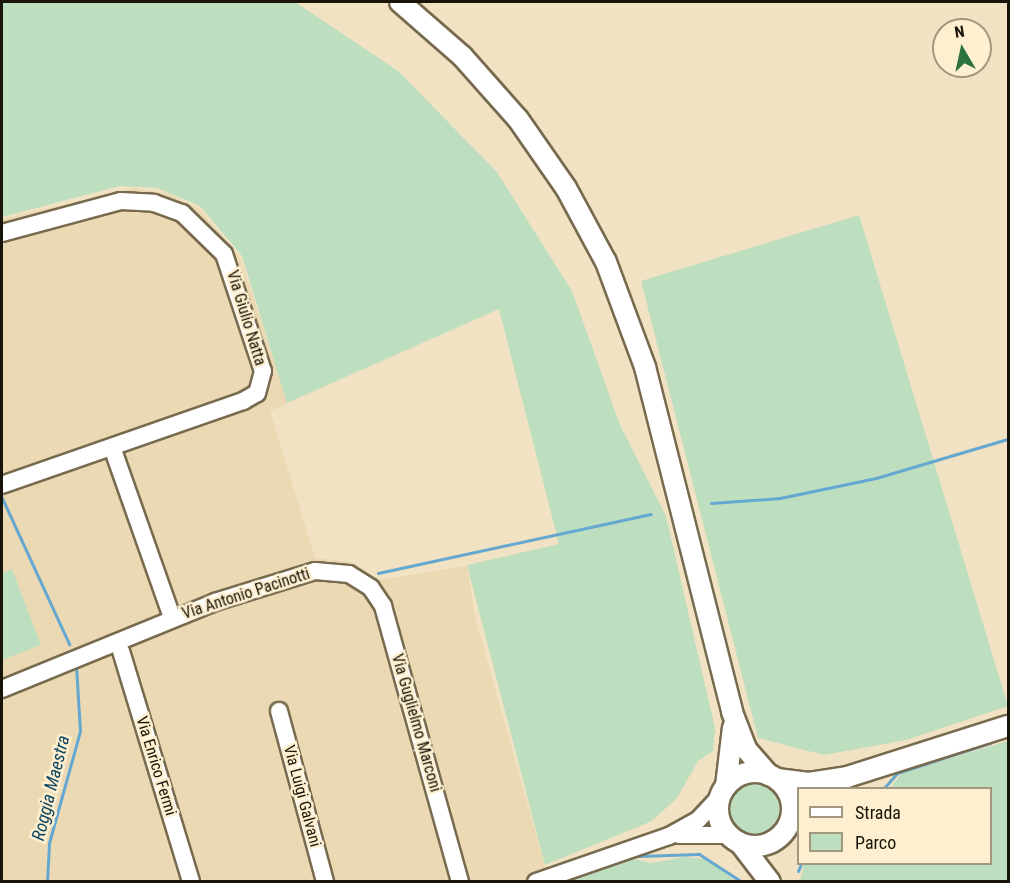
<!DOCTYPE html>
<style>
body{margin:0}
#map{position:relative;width:1010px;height:883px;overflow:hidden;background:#f0e2c2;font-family:"Roboto Condensed",sans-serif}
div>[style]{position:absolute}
.built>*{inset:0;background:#ead9b2}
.green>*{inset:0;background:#bedfbf}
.round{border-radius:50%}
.stream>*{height:3px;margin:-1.5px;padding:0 1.5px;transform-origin:1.5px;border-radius:1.5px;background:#64a8d1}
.roads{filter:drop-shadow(2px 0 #776a4e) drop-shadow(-2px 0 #776a4e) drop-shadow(0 2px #776a4e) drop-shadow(0 -2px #776a4e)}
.minor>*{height:16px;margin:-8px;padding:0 8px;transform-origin:8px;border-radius:8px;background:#fff}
.major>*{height:20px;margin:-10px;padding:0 10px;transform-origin:10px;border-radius:10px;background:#fff}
.major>.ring{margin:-10px;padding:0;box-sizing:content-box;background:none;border:20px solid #fff;border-radius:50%}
span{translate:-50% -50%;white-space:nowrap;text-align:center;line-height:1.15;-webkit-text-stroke:5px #fdefcf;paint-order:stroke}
.street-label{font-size:16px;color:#191408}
.water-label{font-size:18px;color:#0e4662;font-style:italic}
.frame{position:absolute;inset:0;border:3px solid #191408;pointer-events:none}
.legend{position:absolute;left:797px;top:787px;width:195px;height:78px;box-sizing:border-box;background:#fdefcf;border:2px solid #a2977f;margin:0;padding:8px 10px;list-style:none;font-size:18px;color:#191408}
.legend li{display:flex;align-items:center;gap:12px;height:30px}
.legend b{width:30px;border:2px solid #a2977f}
.north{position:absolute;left:932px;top:18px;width:60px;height:60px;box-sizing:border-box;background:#fdefcf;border:2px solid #a2977f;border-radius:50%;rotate:351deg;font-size:16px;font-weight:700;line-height:24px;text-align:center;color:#191408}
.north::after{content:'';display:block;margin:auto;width:21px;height:27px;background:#2b723e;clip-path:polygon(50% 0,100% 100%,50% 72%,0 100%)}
</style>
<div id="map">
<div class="built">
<i style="clip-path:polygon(133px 188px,169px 194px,199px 209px,240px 257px,288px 403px,270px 411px,315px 558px,351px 562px,380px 580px,467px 566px,475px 617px,549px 881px,2px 882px,2px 219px)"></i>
</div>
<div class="green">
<i style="clip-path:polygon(2px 2px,295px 2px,398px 71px,497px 172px,572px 291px,620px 425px,666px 516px,715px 728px,713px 751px,698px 761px,677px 798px,652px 821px,545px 865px,467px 565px,559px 544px,499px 309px,287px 403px,242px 256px,200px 206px,157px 188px,120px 186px,2px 217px)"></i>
<i style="clip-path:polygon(859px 215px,1008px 706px,906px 740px,824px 755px,758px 738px,641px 281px)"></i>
<i style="clip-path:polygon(12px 569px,41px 645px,2px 660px,2px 573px)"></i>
<i style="clip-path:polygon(1008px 741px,1008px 881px,800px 881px,804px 864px,990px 864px,990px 788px,890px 788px,902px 773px)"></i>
<i class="round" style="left:724px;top:778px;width:62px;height:62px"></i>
<i style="clip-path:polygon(685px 857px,706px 859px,736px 881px,570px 881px,630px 858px,651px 863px)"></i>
</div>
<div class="stream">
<i style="left:2px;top:498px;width:161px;rotate:65.3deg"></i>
<i style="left:711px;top:503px;width:69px;rotate:-4.1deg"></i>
<i style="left:780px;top:498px;width:98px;rotate:-11.8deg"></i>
<i style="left:876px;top:478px;width:138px;rotate:-16.5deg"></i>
<i style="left:378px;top:573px;width:279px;rotate:-12.2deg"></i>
<i style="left:884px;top:788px;width:20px;rotate:-49deg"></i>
<i style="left:897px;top:773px;width:98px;rotate:-17.9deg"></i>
<i style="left:639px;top:856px;width:60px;rotate:-1.9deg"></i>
<i style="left:699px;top:854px;width:51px;rotate:33.1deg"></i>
<i style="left:798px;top:871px;width:8px;rotate:-67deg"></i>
<i style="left:47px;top:882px;width:39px;rotate:-87deg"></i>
<i style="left:49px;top:843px;width:116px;rotate:-74.5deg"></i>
<i style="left:80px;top:731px;width:66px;rotate:-93.5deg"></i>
</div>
<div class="roads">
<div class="minor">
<i style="left:2px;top:233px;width:123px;rotate:-15.1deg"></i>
<i style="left:121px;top:201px;width:33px;rotate:3deg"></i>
<i style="left:154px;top:203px;width:30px;rotate:20deg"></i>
<i style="left:182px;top:213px;width:59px;rotate:44.3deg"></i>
<i style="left:224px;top:254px;width:123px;rotate:71.6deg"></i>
<i style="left:263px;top:371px;width:23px;rotate:105deg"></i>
<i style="left:257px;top:393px;width:16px;rotate:150deg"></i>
<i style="left:243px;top:401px;width:255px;rotate:160.8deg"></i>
<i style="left:112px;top:447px;width:180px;rotate:70.6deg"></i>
<i style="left:121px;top:651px;width:241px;rotate:73.1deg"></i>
<i style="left:2px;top:689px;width:230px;rotate:-22.2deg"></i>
<i style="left:215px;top:602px;width:105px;rotate:-17.2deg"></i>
<i style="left:315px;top:571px;width:34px;rotate:5deg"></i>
<i style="left:349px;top:574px;width:26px;rotate:32deg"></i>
<i style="left:371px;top:588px;width:22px;rotate:56deg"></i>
<i style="left:383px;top:606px;width:287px;rotate:74.4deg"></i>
<i style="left:279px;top:711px;width:177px;rotate:74.9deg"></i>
<i style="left:679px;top:835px;width:49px"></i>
<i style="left:536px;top:882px;width:141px;rotate:-19.1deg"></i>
<i style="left:669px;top:836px;width:33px;rotate:-29deg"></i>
<i style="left:698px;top:820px;width:33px;rotate:-47deg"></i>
</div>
<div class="major">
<i style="left:400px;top:2px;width:82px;rotate:41.1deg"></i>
<i style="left:462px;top:56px;width:84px;rotate:48.4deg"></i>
<i style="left:518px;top:119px;width:84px;rotate:55.2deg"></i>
<i style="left:566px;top:188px;width:84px;rotate:61.6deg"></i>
<i style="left:606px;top:262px;width:112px;rotate:69.6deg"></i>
<i style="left:645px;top:367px;width:356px;rotate:75.8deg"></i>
<i style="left:732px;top:712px;width:40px;rotate:69deg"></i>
<i style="left:746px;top:749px;width:35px;rotate:49deg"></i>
<i class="ring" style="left:718px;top:772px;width:54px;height:54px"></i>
<i style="left:777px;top:779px;width:32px;rotate:7deg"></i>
<i style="left:809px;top:783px;width:38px;rotate:-9deg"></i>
<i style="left:847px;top:777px;width:169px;rotate:-17.6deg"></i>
<i style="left:726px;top:786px;width:59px;rotate:-83.2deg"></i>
<i style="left:740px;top:843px;width:49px;rotate:52.4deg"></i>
</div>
</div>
<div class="street-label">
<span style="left:246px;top:318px;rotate:73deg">Via Giulio Natta</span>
<span style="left:246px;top:594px;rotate:-18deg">Via Antonio Pacinotti</span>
<span style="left:416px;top:723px;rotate:74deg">Via Guglielmo Marconi</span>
<span style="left:156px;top:766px;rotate:73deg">Via Enrico Fermi</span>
<span style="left:302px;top:796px;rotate:75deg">Via Luigi Galvani</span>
</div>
<div class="water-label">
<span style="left:51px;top:788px;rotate:-76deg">Roggia Maestra</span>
</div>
<div class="frame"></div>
<ul class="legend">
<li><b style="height:8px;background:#fff"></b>Strada</li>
<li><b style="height:16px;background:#bedfbf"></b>Parco</li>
</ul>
<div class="north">N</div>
</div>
